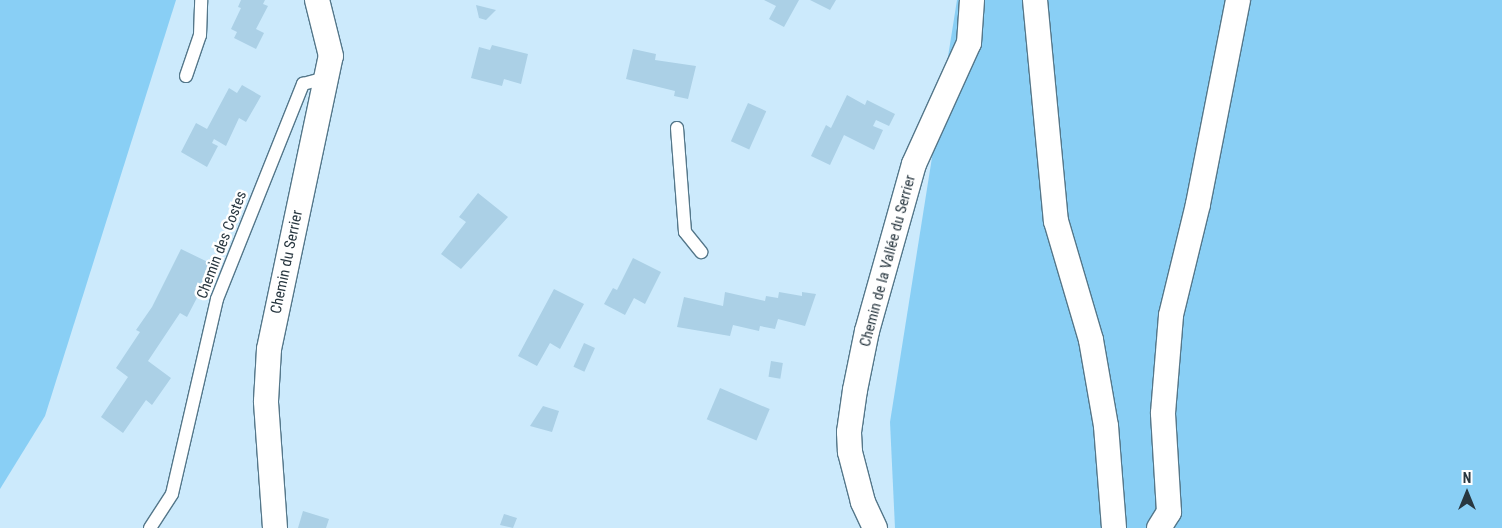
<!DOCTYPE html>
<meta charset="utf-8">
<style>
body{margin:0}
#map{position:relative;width:1502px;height:528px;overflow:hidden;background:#cceafc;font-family:"Roboto Condensed",sans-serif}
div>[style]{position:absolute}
.green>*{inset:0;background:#89cff5}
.building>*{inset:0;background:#abd0e6;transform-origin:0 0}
.roads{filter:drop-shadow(1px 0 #54778a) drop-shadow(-1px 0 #54778a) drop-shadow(0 1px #54778a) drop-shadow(0 -1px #54778a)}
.service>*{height:12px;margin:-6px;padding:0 6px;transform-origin:6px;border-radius:6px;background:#fff}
.minor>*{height:24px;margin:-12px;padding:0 12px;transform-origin:12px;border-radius:12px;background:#fff}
span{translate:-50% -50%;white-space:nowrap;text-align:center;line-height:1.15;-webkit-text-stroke:5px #fff;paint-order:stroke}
.street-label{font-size:15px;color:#283740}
.north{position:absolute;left:1442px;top:468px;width:50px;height:50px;-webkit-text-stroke:4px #fff;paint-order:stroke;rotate:0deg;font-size:14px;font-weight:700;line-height:20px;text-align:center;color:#283740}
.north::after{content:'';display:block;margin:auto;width:18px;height:22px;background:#283740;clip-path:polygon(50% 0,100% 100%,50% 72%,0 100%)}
</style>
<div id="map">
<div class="green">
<i style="clip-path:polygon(0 0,176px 0,45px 416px,0 489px)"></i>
<i style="clip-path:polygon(957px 0,1502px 0,1502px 528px,895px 528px,890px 422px)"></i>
</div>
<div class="building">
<i style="clip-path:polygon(241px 0,265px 0,263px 4px,268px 6px,256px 29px,264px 33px,256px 49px,234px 38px,237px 32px,231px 29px,241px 8px,238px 7px)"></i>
<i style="clip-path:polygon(764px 0,799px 0,784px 27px,769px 19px,776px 6px)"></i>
<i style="clip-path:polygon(810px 0,836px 0,830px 10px)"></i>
<i style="clip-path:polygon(476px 5px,496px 10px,486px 20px,479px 18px)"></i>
<i style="clip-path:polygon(492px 45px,528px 54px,521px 84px,504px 79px,502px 86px,471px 78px,479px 47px,490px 50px)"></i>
<i style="clip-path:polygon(633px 49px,656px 54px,655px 60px,696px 66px,688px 99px,674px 96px,675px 91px,626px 79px)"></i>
<i style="clip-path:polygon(242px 85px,261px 96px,246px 122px,239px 118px,226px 146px,214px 139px,212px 143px,218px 146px,207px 167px,181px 152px,196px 123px,207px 129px,229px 88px,237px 93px)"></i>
<i style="clip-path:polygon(847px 95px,865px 105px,867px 100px,895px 114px,889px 126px,876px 120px,873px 126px,883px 130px,874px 150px,844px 135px,830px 165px,811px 156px,826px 125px,831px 128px)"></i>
<i style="left:748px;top:103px;width:20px;height:42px;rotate:24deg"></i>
<i style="clip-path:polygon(478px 193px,508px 217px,461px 269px,441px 254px,466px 222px,459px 217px)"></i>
<i style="clip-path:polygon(181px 249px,214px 265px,187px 317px,180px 313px,148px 361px,171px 378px,152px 405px,146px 400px,123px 433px,101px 417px,128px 377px,116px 368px,140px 332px,136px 330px,152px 307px)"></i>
<i style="clip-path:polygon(633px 258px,661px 272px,645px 304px,634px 298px,625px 315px,604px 304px,613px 288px,617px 290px)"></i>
<i style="clip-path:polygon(554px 289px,584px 304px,560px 349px,550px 343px,537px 366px,518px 356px)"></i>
<i style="clip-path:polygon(725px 292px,765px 301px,766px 296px,778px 298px,779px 292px,802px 296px,802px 292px,816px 294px,805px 326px,778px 319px,775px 329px,760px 326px,759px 331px,733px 325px,730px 336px,677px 327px,684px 297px,723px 306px)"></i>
<i style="left:584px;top:343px;width:12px;height:26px;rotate:24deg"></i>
<i style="left:771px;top:361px;width:12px;height:16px;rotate:9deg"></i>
<i style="left:720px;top:388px;width:54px;height:34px;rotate:23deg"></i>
<i style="clip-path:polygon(543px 406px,559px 411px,552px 432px,530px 426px)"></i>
<i style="clip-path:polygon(303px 511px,329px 519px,326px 528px,298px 528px)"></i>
<i style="clip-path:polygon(504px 514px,517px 518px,513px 528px,500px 525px)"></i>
</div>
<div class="roads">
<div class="service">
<i style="left:186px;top:76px;width:43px;rotate:-71.1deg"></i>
<i style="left:200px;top:35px;width:35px;rotate:-88deg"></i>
<i style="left:677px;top:128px;width:104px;rotate:85.6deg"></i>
<i style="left:685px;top:232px;width:26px;rotate:51deg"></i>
<i style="left:150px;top:528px;width:40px;rotate:-57.1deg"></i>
<i style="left:172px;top:494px;width:200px;rotate:-77deg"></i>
<i style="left:217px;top:299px;width:232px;rotate:-68.2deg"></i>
<i style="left:303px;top:84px;width:24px;rotate:-15deg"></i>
</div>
<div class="minor">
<i style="left:1035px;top:0;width:222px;rotate:84.6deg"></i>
<i style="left:1056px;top:221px;width:124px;rotate:73.6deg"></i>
<i style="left:1091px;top:340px;width:87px;rotate:80.1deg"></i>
<i style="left:1106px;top:426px;width:102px;rotate:85.5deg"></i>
<i style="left:275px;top:528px;width:127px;rotate:-94.1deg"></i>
<i style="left:266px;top:401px;width:52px;rotate:-86.7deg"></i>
<i style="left:269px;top:349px;width:299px;rotate:-78.1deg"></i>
<i style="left:331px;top:56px;width:58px;rotate:-104deg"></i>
<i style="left:875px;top:528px;width:29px;rotate:-115deg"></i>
<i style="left:863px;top:502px;width:52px;rotate:-104.6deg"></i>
<i style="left:850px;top:452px;width:20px;rotate:-93deg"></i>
<i style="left:849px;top:432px;width:42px;rotate:-81.9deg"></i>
<i style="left:855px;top:390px;width:60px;rotate:-78.5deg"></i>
<i style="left:867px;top:331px;width:173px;rotate:-74.3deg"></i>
<i style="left:914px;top:164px;width:133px;rotate:-65.6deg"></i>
<i style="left:969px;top:43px;width:43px;rotate:-86deg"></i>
<i style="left:1159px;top:528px;width:19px;rotate:-58deg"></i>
<i style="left:1169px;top:512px;width:99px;rotate:-93.5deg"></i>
<i style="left:1163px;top:413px;width:98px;rotate:-85.3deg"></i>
<i style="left:1171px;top:315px;width:114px;rotate:-76.3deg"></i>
<i style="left:1198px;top:204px;width:208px;rotate:-78.9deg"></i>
</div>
</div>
<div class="street-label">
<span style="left:222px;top:245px;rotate:-69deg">Chemin des Costes</span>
<span style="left:888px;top:261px;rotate:-75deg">Chemin de la Vallée du Serrier</span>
<span style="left:287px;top:262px;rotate:-78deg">Chemin du Serrier</span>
</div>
<div class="north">N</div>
</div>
